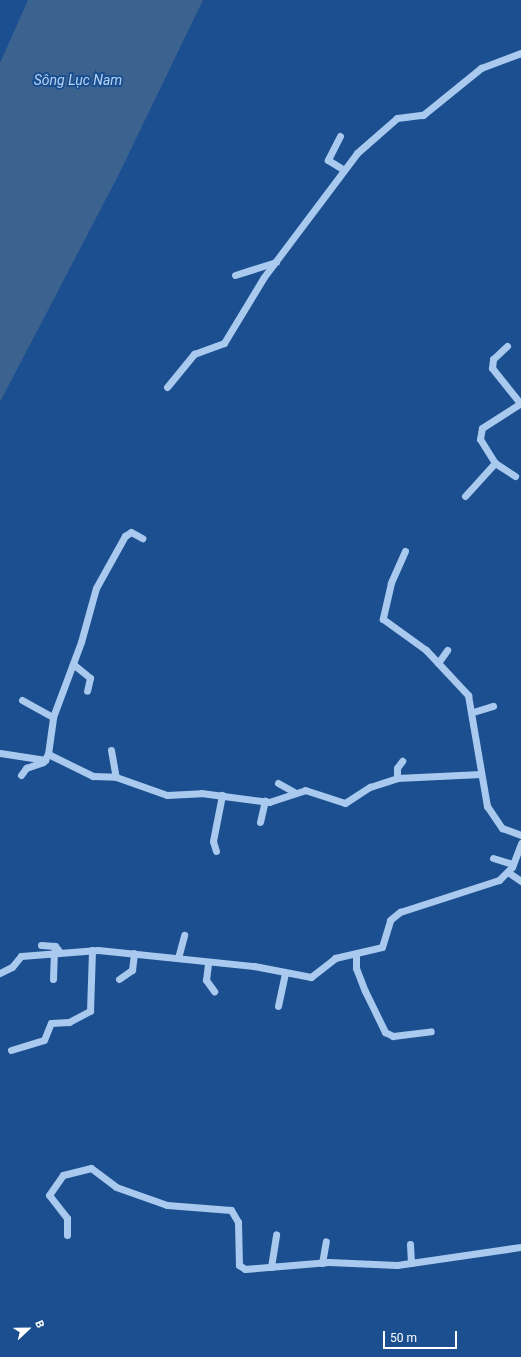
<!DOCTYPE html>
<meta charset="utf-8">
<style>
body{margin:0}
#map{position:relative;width:521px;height:1357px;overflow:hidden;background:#1b4f8f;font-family:Roboto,sans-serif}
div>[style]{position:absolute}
.water>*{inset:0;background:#3c6290}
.minor>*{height:7px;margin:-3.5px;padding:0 3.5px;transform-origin:3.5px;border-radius:3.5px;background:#a9c9ee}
span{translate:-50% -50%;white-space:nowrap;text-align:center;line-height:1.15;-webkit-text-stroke:4px #1b4f8f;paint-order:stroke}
.water-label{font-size:14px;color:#b5d3f5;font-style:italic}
.north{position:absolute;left:8px;top:1309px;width:40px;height:40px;-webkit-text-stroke:3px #1b4f8f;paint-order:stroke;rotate:68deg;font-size:11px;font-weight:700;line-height:16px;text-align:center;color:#fff}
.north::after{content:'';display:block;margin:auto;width:14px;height:18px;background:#fff;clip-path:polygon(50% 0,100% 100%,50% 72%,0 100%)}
.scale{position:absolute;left:383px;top:1331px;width:74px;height:18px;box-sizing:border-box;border:2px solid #fff;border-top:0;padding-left:5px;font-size:12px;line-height:14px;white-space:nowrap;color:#fff;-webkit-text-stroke:3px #1b4f8f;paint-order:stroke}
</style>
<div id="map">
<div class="water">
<i style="clip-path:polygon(28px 0,203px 0,117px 178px,0 402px,0 63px)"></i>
</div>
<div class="minor">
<i style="left:340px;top:136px;width:27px;rotate:117deg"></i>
<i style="left:328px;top:160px;width:19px;rotate:32deg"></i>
<i style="left:235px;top:275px;width:43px;rotate:-17.6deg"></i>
<i style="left:507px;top:346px;width:19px;rotate:137deg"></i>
<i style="left:493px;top:359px;width:9px;rotate:96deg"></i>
<i style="left:492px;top:368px;width:45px;rotate:51.3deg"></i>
<i style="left:167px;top:387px;width:43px;rotate:-50.7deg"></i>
<i style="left:194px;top:354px;width:32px;rotate:-20deg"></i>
<i style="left:224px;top:343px;width:77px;rotate:-58.8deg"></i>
<i style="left:264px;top:277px;width:155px;rotate:-53.1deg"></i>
<i style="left:357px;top:153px;width:53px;rotate:-41.2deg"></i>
<i style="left:397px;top:118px;width:26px;rotate:-7deg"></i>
<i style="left:423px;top:115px;width:75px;rotate:-39deg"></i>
<i style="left:481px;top:68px;width:43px;rotate:-20.6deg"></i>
<i style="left:495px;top:463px;width:24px;rotate:33deg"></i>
<i style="left:465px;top:496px;width:45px;rotate:-47.7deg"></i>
<i style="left:495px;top:463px;width:28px;rotate:-122deg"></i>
<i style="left:480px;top:439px;width:11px;rotate:-80deg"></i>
<i style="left:482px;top:428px;width:46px;rotate:-32.7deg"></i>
<i style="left:405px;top:551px;width:35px;rotate:114deg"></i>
<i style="left:391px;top:583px;width:37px;rotate:103deg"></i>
<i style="left:383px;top:619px;width:53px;rotate:35.8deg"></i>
<i style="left:426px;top:650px;width:62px;rotate:47deg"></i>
<i style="left:468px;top:695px;width:113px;rotate:80.3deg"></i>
<i style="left:487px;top:806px;width:27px;rotate:56deg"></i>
<i style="left:502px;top:828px;width:20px;rotate:20deg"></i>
<i style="left:438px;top:663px;width:16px;rotate:-55deg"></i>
<i style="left:73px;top:664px;width:22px;rotate:39deg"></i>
<i style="left:90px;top:678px;width:13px;rotate:103deg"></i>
<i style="left:22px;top:700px;width:35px;rotate:29deg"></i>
<i style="left:473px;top:712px;width:21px;rotate:-17deg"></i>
<i style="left:111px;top:750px;width:27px;rotate:80deg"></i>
<i style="left:0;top:753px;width:46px;rotate:8.8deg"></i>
<i style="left:48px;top:754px;width:50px;rotate:26.1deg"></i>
<i style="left:93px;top:776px;width:23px;rotate:2deg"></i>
<i style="left:116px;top:777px;width:54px;rotate:19.4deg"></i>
<i style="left:167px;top:795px;width:34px;rotate:-3deg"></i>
<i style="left:201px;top:793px;width:69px;rotate:7.5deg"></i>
<i style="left:269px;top:802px;width:38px;rotate:-18deg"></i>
<i style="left:305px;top:790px;width:42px;rotate:18deg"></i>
<i style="left:345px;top:803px;width:30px;rotate:-33deg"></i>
<i style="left:370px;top:787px;width:28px;rotate:-18deg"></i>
<i style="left:397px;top:778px;width:84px;rotate:-2.7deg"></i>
<i style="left:21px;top:775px;width:9px;rotate:-54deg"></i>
<i style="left:26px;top:768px;width:18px;rotate:-19deg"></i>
<i style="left:43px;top:762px;width:9px;rotate:-58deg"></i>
<i style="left:48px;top:754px;width:37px;rotate:-82deg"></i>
<i style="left:53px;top:717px;width:80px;rotate:-69.5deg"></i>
<i style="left:81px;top:642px;width:56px;rotate:-74.5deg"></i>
<i style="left:96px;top:588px;width:60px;rotate:-60.9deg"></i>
<i style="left:125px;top:536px;width:7px;rotate:-34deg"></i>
<i style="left:131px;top:532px;width:13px;rotate:29deg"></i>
<i style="left:397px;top:778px;width:10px;rotate:-90deg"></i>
<i style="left:397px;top:768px;width:9px;rotate:-54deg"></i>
<i style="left:278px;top:783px;width:18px;rotate:29deg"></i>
<i style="left:260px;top:822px;width:22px;rotate:-77deg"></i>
<i style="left:216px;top:851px;width:10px;rotate:-107deg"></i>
<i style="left:213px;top:841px;width:47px;rotate:-78.9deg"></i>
<i style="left:493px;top:858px;width:21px;rotate:17deg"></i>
<i style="left:508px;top:872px;width:16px;rotate:35deg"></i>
<i style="left:41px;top:945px;width:14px;rotate:4deg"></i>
<i style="left:55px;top:946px;width:6px;rotate:51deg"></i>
<i style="left:356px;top:954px;width:14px;rotate:90deg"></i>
<i style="left:356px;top:968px;width:25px;rotate:69deg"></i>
<i style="left:365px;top:991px;width:46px;rotate:64deg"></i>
<i style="left:385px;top:1032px;width:9px;rotate:27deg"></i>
<i style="left:393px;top:1036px;width:38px;rotate:-7deg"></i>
<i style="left:178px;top:958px;width:24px;rotate:-75deg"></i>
<i style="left:208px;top:964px;width:16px;rotate:97deg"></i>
<i style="left:206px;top:980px;width:14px;rotate:54deg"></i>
<i style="left:0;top:973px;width:13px;rotate:-27deg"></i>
<i style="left:12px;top:967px;width:14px;rotate:-51deg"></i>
<i style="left:21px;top:956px;width:77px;rotate:-4.5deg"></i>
<i style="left:98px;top:950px;width:157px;rotate:5.9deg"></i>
<i style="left:254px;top:966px;width:58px;rotate:10.9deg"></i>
<i style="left:311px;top:977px;width:31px;rotate:-38deg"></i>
<i style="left:335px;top:958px;width:48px;rotate:-13.2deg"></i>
<i style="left:382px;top:947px;width:28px;rotate:-73deg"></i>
<i style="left:390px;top:920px;width:13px;rotate:-39deg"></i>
<i style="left:400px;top:912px;width:104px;rotate:-17.9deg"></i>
<i style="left:499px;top:880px;width:18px;rotate:-45deg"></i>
<i style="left:512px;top:867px;width:26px;rotate:-69deg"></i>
<i style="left:53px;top:979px;width:27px;rotate:-88deg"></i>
<i style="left:119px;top:979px;width:16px;rotate:-35deg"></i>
<i style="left:132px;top:970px;width:17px;rotate:-83deg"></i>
<i style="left:278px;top:1006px;width:33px;rotate:-78deg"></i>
<i style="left:11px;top:1050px;width:34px;rotate:-17deg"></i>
<i style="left:44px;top:1040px;width:18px;rotate:-68deg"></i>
<i style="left:51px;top:1023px;width:18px;rotate:-3deg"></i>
<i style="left:69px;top:1022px;width:24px;rotate:-28deg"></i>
<i style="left:90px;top:1011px;width:61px;rotate:-88.1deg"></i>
<i style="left:67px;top:1235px;width:17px;rotate:-90deg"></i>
<i style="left:67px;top:1218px;width:29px;rotate:-128deg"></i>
<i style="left:49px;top:1195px;width:24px;rotate:-55deg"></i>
<i style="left:63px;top:1175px;width:29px;rotate:-14deg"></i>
<i style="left:91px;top:1168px;width:31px;rotate:37deg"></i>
<i style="left:116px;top:1187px;width:54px;rotate:19.4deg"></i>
<i style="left:167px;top:1205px;width:64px;rotate:4.5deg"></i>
<i style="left:231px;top:1210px;width:14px;rotate:60deg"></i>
<i style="left:238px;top:1222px;width:43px;rotate:88.7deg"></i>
<i style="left:239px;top:1265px;width:7px;rotate:34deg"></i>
<i style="left:245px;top:1269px;width:84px;rotate:-4.8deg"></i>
<i style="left:329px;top:1262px;width:68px;rotate:2.5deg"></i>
<i style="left:397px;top:1265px;width:125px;rotate:-8.3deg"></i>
<i style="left:410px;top:1244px;width:19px;rotate:87deg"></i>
<i style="left:322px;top:1263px;width:22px;rotate:-80deg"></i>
<i style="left:271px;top:1267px;width:33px;rotate:-81deg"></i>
</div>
<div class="water-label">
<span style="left:78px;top:80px">Sông Lục Nam</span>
</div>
<div class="north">B</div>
<div class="scale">50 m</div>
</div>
